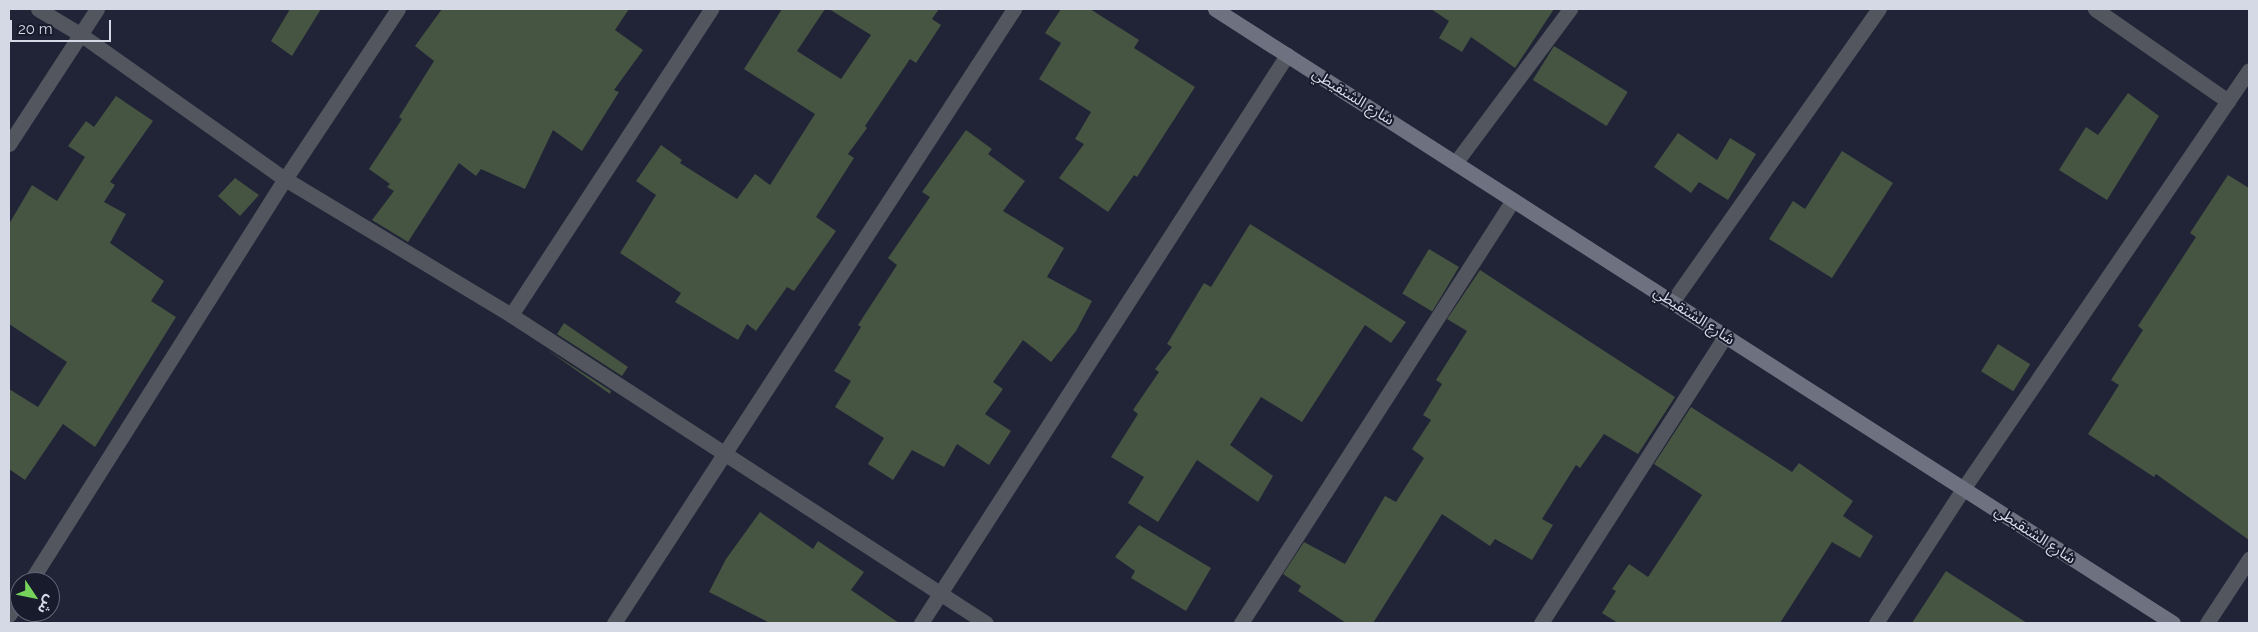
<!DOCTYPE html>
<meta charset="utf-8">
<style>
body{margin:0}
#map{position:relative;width:2258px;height:632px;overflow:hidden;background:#202436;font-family:Raleway,"Noto Sans Arabic",sans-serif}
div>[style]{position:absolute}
.building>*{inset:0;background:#465442;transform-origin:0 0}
.street>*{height:15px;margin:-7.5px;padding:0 7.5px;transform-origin:7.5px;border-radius:7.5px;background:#54565f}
.secondary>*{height:15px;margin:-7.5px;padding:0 7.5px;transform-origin:7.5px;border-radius:7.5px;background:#6e7180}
span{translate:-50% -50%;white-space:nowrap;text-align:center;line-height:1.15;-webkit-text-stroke:4px #171b2c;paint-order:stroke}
.street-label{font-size:15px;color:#d5d8e5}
.frame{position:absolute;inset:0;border:10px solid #d5d8e5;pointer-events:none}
.north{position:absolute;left:10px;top:572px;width:50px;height:50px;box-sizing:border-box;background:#171b2c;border:1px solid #636776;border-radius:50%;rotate:124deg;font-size:14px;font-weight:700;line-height:20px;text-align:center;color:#d5d8e5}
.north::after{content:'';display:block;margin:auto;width:18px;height:22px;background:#75d25b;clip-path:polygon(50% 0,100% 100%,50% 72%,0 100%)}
.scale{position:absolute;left:10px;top:20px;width:101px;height:22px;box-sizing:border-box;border:2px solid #d5d8e5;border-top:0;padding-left:6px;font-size:15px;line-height:18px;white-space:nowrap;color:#d5d8e5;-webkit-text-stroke:4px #171b2c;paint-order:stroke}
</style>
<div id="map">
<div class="building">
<i style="clip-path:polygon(290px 9px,321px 9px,292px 56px,271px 41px)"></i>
<i style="clip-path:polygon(442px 9px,629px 9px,615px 30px,643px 50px,614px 90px,619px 92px,582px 151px,553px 130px,525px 189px,481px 169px,476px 176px,459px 163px,408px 242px,372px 220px,394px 191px,387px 187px,390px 184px,369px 169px,402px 119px,399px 117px,434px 61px,415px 46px)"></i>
<i style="clip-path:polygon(782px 9px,825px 9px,797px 51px,841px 79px,871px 35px,829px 9px,939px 9px,932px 19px,941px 25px,916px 63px,910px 59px,865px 126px,867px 128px,848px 154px,854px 158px,816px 217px,836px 231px,794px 291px,787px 287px,756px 331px,747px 324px,738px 340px,675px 302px,681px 293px,620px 253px,656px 195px,636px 181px,661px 145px,682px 160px,680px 163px,737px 199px,755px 174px,770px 185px,815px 114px,744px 69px)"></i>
<i style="clip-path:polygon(1061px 9px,1090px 9px,1139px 40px,1134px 48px,1195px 87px,1137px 177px,1134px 175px,1108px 212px,1059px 178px,1084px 144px,1075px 139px,1091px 112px,1039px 79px,1061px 43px,1045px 33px)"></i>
<i style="clip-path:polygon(1431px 9px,1554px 9px,1515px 68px,1471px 37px,1462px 52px,1439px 38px,1449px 21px)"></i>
<i style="left:1554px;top:46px;width:87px;height:40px;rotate:32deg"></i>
<i style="clip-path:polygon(2128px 93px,2159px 116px,2107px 200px,2059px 170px,2086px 127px,2098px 135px)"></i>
<i style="clip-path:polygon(116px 96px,153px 121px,110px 182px,115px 185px,104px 202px,126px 214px,110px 243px,164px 281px,151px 301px,176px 317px,95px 447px,63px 424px,25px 480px,9px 469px,9px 389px,38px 407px,67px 362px,9px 324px,9px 224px,32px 185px,57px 201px,85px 157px,68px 146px,86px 121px,94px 127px)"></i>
<i style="clip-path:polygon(966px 130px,992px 149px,988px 154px,1025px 181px,1003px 211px,1064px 248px,1047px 277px,1092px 301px,1076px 331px,1051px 362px,1023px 340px,993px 382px,1003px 389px,985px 414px,1011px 431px,989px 465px,957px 444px,944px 467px,912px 450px,893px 480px,868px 464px,884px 438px,835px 407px,851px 381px,834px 371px,861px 327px,858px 325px,897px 265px,888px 258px,930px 197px,922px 192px)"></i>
<i style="clip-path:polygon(1678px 133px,1717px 160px,1730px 138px,1756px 154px,1728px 200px,1699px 182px,1691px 193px,1654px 167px)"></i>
<i style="clip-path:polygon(1842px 151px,1893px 183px,1832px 278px,1769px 239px,1793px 201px,1805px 209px)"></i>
<i style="clip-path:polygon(2228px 175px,2249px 188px,2249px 540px,2156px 474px,2154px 477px,2088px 434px,2119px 385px,2111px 380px,2143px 330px,2138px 326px,2196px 237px,2190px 233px)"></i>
<i style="clip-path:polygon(235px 178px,259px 195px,240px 216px,218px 196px)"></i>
<i style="clip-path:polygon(1250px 224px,1406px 322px,1391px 343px,1365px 325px,1302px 422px,1261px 397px,1230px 445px,1273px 476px,1258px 502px,1197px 460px,1158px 522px,1128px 503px,1144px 477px,1111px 457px,1138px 414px,1133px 410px,1159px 372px,1155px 369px,1172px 347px,1167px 344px,1204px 283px,1211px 287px)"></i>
<i style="left:1429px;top:249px;width:35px;height:52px;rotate:31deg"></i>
<i style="clip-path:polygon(1480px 270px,1675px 397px,1638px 454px,1604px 434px,1580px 468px,1576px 465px,1542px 519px,1553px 525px,1532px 560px,1495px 539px,1490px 546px,1442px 514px,1373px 623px,1346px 623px,1298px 591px,1301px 586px,1283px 574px,1304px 542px,1345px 564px,1385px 496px,1396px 502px,1424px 458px,1412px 449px,1431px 420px,1423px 415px,1442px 384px,1436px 380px,1467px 331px,1447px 319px)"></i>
<i style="clip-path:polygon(564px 323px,628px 367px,622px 376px,557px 334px)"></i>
<i style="left:1998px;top:344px;width:38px;height:32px;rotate:32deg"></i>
<i style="clip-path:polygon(546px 349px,611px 391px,610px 394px)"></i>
<i style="clip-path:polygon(1691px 407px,1792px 472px,1799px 463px,1853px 501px,1843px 516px,1873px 536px,1860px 558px,1832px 542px,1780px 623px,1618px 623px,1602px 613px,1616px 591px,1612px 589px,1629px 564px,1648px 577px,1702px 495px,1654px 464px)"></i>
<i style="clip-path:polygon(760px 512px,813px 549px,818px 541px,864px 572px,851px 590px,899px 623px,770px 623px,709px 592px,726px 559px)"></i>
<i style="clip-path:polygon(1139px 525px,1211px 568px,1186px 611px,1131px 578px,1135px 571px,1115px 557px)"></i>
<i style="clip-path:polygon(1946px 571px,2027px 623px,1912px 623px)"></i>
</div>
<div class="street">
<i style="left:38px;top:9px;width:49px;rotate:30.8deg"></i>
<i style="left:80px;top:34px;width:251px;rotate:35.3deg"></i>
<i style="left:285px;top:179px;width:264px;rotate:31deg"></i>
<i style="left:511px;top:315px;width:566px;rotate:32.96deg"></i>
<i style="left:2095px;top:9px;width:162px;rotate:34.7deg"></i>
<i style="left:9px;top:144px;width:161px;rotate:-56.9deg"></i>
<i style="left:1456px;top:162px;width:191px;rotate:-53.3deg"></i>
<i style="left:1672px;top:302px;width:359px;rotate:-54.8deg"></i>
<i style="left:511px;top:315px;width:366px;rotate:-56.8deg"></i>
<i style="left:30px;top:582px;width:477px;rotate:-57.7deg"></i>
<i style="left:285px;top:179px;width:204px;rotate:-56.4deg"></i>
<i style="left:9px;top:615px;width:20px;rotate:-57deg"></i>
<i style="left:614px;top:623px;width:733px;rotate:-56.92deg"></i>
<i style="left:921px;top:623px;width:676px;rotate:-57.2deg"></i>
<i style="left:1241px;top:623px;width:503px;rotate:-57.26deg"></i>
<i style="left:1541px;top:623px;width:341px;rotate:-57.3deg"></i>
<i style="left:1876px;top:623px;width:160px;rotate:-57deg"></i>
<i style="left:1963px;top:489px;width:507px;rotate:-55.68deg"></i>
<i style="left:2207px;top:623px;width:77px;rotate:-56.7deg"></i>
</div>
<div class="secondary">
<i style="left:1215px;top:9px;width:1138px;rotate:32.66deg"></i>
</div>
<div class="street-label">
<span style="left:1353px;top:97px;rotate:32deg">شارع الشنقيطي</span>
<span style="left:1694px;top:316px;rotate:33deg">شارع الشنقيطي</span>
<span style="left:2035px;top:535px;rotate:33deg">شارع الشنقيطي</span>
</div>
<div class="frame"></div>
<div class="north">ش</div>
<div class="scale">20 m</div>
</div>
